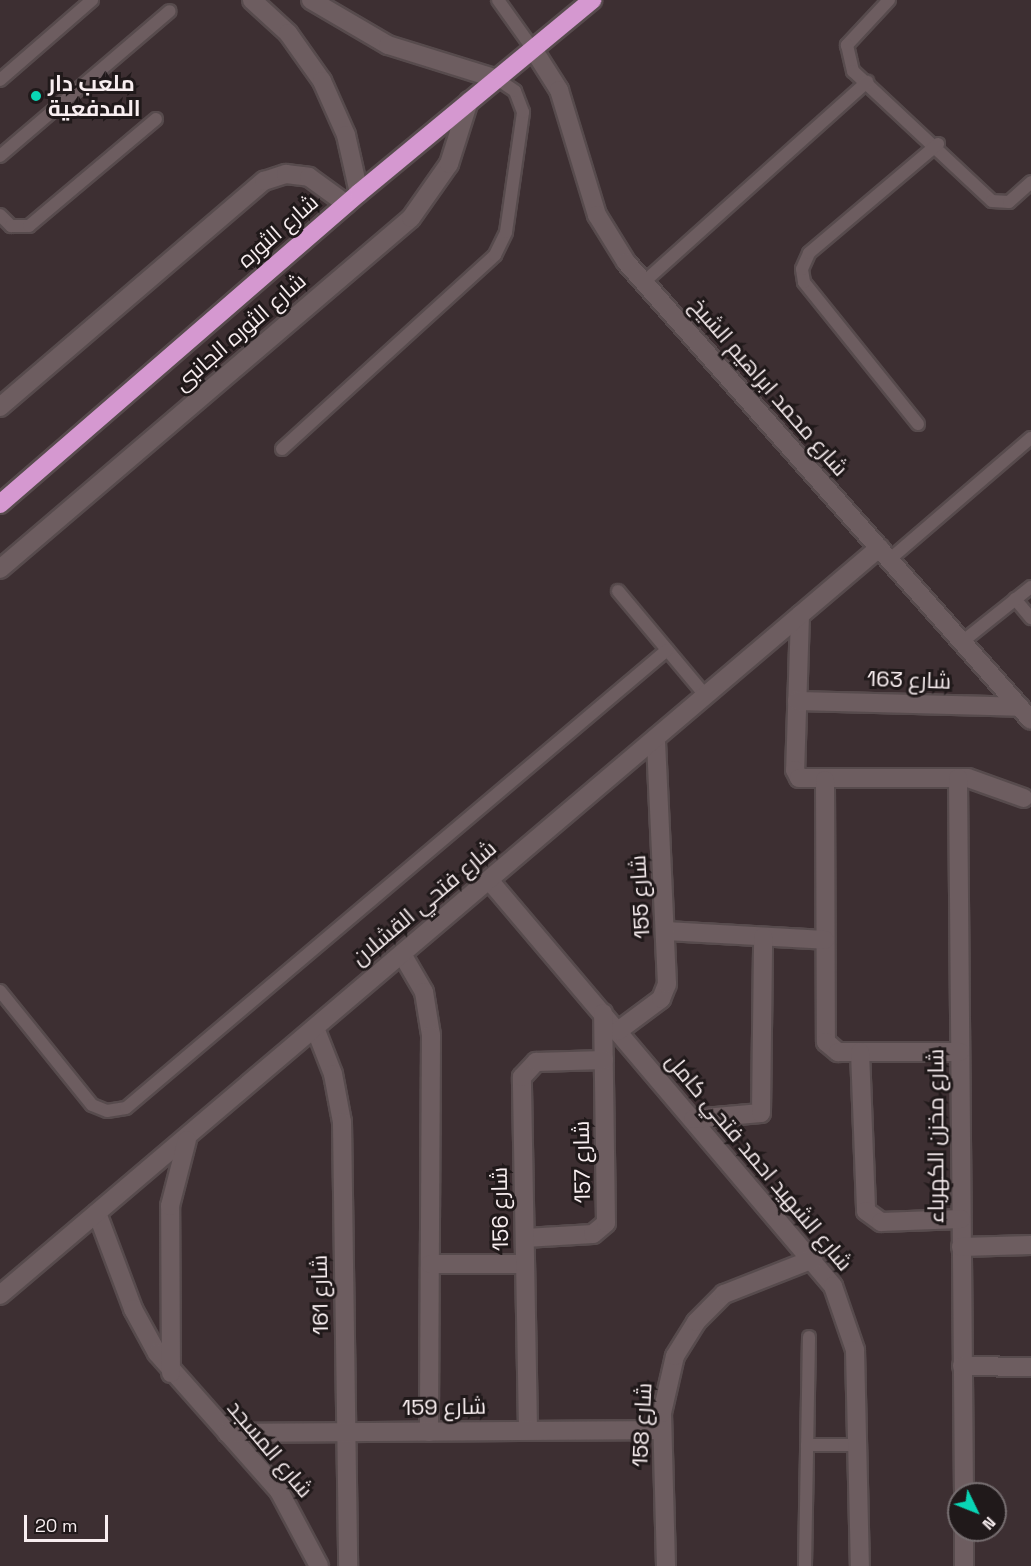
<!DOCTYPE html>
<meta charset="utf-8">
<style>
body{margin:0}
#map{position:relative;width:1031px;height:1566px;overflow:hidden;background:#3d2f32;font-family:"Space Grotesk",Cairo,sans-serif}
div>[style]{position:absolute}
.roads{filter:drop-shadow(2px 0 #574b4d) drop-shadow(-2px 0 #574b4d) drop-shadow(0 2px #574b4d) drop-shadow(0 -2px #574b4d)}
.lane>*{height:12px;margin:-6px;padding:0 6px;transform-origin:6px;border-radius:6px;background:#6d5d60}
.street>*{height:18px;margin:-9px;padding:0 9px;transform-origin:9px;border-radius:9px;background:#6d5d60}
.secondary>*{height:18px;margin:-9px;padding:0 9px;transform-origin:9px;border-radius:9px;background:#6d5d60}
.highway>*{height:18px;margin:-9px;padding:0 9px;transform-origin:9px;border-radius:9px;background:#d598d0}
.dots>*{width:16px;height:16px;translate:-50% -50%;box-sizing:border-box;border:3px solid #20191a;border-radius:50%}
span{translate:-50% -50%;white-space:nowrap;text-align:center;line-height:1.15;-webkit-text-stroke:6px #20191a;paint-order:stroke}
.poi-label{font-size:22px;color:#f8eef0;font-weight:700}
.left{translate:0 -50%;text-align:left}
.street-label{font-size:22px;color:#f8eef0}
.north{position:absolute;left:947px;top:1482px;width:60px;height:60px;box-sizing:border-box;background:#20191a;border:2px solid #766e70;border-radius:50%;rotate:133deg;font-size:16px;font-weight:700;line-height:24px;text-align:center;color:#f8eef0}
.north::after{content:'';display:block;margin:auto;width:21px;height:27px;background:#09d5b5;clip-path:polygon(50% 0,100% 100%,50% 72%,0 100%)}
.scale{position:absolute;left:24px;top:1515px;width:84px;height:27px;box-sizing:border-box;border:3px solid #f8eef0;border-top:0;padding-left:8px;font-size:18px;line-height:21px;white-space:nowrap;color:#f8eef0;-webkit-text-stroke:4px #20191a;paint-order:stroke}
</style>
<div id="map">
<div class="roads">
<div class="lane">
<i style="left:498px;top:0;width:60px;rotate:54.5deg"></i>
<i style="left:889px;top:0;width:62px;rotate:133deg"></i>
<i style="left:847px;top:45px;width:27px;rotate:77deg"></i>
<i style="left:853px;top:71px;width:190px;rotate:43.1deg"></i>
<i style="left:992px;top:201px;width:17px;rotate:3deg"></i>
<i style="left:1009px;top:202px;width:30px;rotate:-42deg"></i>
<i style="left:0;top:80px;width:122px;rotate:-41deg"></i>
<i style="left:0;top:156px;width:223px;rotate:-40.5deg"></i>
<i style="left:0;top:215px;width:16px;rotate:45deg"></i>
<i style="left:11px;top:226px;width:18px"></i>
<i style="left:29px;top:226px;width:166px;rotate:-40.1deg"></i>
<i style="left:644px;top:282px;width:300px;rotate:-41.9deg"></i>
<i style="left:918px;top:424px;width:182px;rotate:-128.8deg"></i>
<i style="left:804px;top:282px;width:13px;rotate:-99deg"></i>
<i style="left:802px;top:269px;width:17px;rotate:-66deg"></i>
<i style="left:809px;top:253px;width:169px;rotate:-40.2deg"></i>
<i style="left:282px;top:449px;width:288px;rotate:-42.3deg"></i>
<i style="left:495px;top:255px;width:25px;rotate:-64deg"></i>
<i style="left:506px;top:232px;width:121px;rotate:-81.9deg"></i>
<i style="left:523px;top:112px;width:22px;rotate:-111deg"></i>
<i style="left:515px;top:91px;width:22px;rotate:-146deg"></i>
<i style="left:889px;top:560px;width:187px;rotate:-40.7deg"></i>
<i style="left:618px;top:591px;width:136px;rotate:50.1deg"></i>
<i style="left:1015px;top:599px;width:25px;rotate:50deg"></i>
<i style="left:962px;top:642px;width:88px;rotate:-38.6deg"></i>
<i style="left:0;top:991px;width:146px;rotate:51.1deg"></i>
<i style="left:92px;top:1105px;width:16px;rotate:22deg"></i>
<i style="left:107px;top:1111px;width:19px;rotate:-9deg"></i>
<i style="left:126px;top:1108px;width:709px;rotate:-40.25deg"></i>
<i style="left:807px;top:1445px;width:51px"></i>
<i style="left:805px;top:1566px;width:229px;rotate:-89deg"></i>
</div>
<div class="street">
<i style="left:0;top:569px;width:540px;rotate:-40.5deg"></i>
<i style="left:411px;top:218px;width:66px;rotate:-54.9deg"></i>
<i style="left:449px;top:164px;width:66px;rotate:-72.4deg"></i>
<i style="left:800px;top:615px;width:155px;rotate:91.8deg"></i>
<i style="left:795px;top:770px;width:9px;rotate:63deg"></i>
<i style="left:799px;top:778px;width:169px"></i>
<i style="left:968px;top:778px;width:59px;rotate:19.7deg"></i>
<i style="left:797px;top:701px;width:223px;rotate:1.5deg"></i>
<i style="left:958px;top:778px;width:716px;rotate:89.52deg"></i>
<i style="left:825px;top:780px;width:262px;rotate:89.8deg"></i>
<i style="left:826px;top:1042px;width:16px;rotate:40deg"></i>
<i style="left:838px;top:1052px;width:122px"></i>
<i style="left:489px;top:880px;width:532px;rotate:49.73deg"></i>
<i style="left:833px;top:1286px;width:68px;rotate:71deg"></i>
<i style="left:855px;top:1350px;width:216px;rotate:88.7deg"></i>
<i style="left:666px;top:931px;width:159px;rotate:3.2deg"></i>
<i style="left:402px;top:954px;width:44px;rotate:59.9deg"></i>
<i style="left:424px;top:992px;width:44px;rotate:80.8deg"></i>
<i style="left:431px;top:1035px;width:397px;rotate:90.3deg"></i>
<i style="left:315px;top:1028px;width:49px;rotate:68.6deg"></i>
<i style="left:333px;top:1074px;width:49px;rotate:79.4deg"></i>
<i style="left:342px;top:1122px;width:444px;rotate:89.2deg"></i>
<i style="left:618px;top:1031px;width:54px;rotate:-36.7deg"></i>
<i style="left:661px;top:999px;width:16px;rotate:-68deg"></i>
<i style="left:667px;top:984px;width:246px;rotate:-92.6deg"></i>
<i style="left:860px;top:1052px;width:159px;rotate:87.8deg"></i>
<i style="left:866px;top:1211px;width:19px;rotate:36deg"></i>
<i style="left:881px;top:1222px;width:80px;rotate:-2.1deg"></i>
<i style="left:693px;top:1119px;width:68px;rotate:-5deg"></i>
<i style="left:761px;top:1113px;width:176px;rotate:-89.3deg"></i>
<i style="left:97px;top:1213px;width:103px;rotate:69.4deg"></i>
<i style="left:133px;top:1309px;width:50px;rotate:61.4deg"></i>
<i style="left:157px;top:1353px;width:184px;rotate:48.5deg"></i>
<i style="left:279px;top:1491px;width:85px;rotate:61.9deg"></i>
<i style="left:525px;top:1238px;width:68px;rotate:-3.4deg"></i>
<i style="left:593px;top:1234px;width:17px;rotate:-40deg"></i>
<i style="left:606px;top:1223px;width:210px;rotate:-90.8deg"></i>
<i style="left:961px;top:1247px;width:70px;rotate:-1.6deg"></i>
<i style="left:430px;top:1264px;width:95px"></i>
<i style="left:0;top:1295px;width:1154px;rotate:-40.36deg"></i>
<i style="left:962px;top:1366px;width:69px;rotate:0.8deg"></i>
<i style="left:171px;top:1373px;width:167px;rotate:-90.3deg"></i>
<i style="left:170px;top:1206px;width:68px;rotate:-75.6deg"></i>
<i style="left:528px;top:1430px;width:353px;rotate:-91deg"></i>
<i style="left:522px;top:1077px;width:21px;rotate:-47deg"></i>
<i style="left:536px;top:1062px;width:68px;rotate:-1.7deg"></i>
<i style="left:227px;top:1433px;width:435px;rotate:-0.4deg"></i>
<i style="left:964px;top:1530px;width:36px;rotate:90deg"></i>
<i style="left:666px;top:1566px;width:153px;rotate:-91.5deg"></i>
<i style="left:662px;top:1413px;width:58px;rotate:-77.2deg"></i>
<i style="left:675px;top:1356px;width:40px;rotate:-58deg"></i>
<i style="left:696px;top:1322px;width:40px;rotate:-45deg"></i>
<i style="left:724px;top:1294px;width:96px;rotate:-21.5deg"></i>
</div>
<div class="secondary">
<i style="left:252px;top:0;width:49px;rotate:42.5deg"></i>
<i style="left:288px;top:33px;width:59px;rotate:54.7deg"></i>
<i style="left:322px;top:81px;width:59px;rotate:66deg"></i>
<i style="left:346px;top:135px;width:59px;rotate:77.4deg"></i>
<i style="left:311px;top:0;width:89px;rotate:30.3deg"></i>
<i style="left:388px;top:45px;width:114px;rotate:17.3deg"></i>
<i style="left:533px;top:49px;width:49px;rotate:57.6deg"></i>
<i style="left:559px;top:90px;width:131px;rotate:73.1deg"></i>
<i style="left:597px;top:215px;width:55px;rotate:58.3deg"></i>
<i style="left:626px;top:262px;width:611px;rotate:48.51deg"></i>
<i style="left:0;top:407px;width:348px;rotate:-40.6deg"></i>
<i style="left:264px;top:181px;width:23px;rotate:-18deg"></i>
<i style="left:286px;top:174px;width:23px;rotate:7deg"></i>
<i style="left:309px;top:177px;width:46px;rotate:36.1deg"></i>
</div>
<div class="highway">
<i style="left:0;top:504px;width:475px;rotate:-40.9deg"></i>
<i style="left:359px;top:193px;width:303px;rotate:-39.6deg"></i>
</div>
</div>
<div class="dots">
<i style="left:36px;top:96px;background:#09d5b5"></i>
</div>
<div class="poi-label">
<span class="left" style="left:48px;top:96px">ملعب دار<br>المدفعية</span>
</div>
<div class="street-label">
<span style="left:278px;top:231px;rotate:-41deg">شارع الثوره</span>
<span style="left:240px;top:332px;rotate:-41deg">شارع الثوره الجانبى</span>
<span style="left:769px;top:387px;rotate:49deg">شارع محمد ابراهيم الشيخ</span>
<span style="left:909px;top:680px;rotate:2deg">شارع 163</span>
<span style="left:640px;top:897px;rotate:-93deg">شارع 155</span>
<span style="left:424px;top:903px;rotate:-40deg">شارع فتحي القشلان</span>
<span style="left:936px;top:1136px;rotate:-90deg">شارع مخزن الكهرباء</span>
<span style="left:582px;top:1162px;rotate:-91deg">شارع 157</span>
<span style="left:759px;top:1162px;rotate:50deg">شارع الشهيد احمد فتحي كامل</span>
<span style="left:500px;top:1209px;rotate:-91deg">شارع 156</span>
<span style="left:320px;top:1295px;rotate:-91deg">شارع 161</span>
<span style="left:444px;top:1407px;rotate:-1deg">شارع 159</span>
<span style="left:642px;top:1425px;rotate:-87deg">شارع 158</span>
<span style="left:270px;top:1449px;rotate:50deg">شارع المسجد</span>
</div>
<div class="north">N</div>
<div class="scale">20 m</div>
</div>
